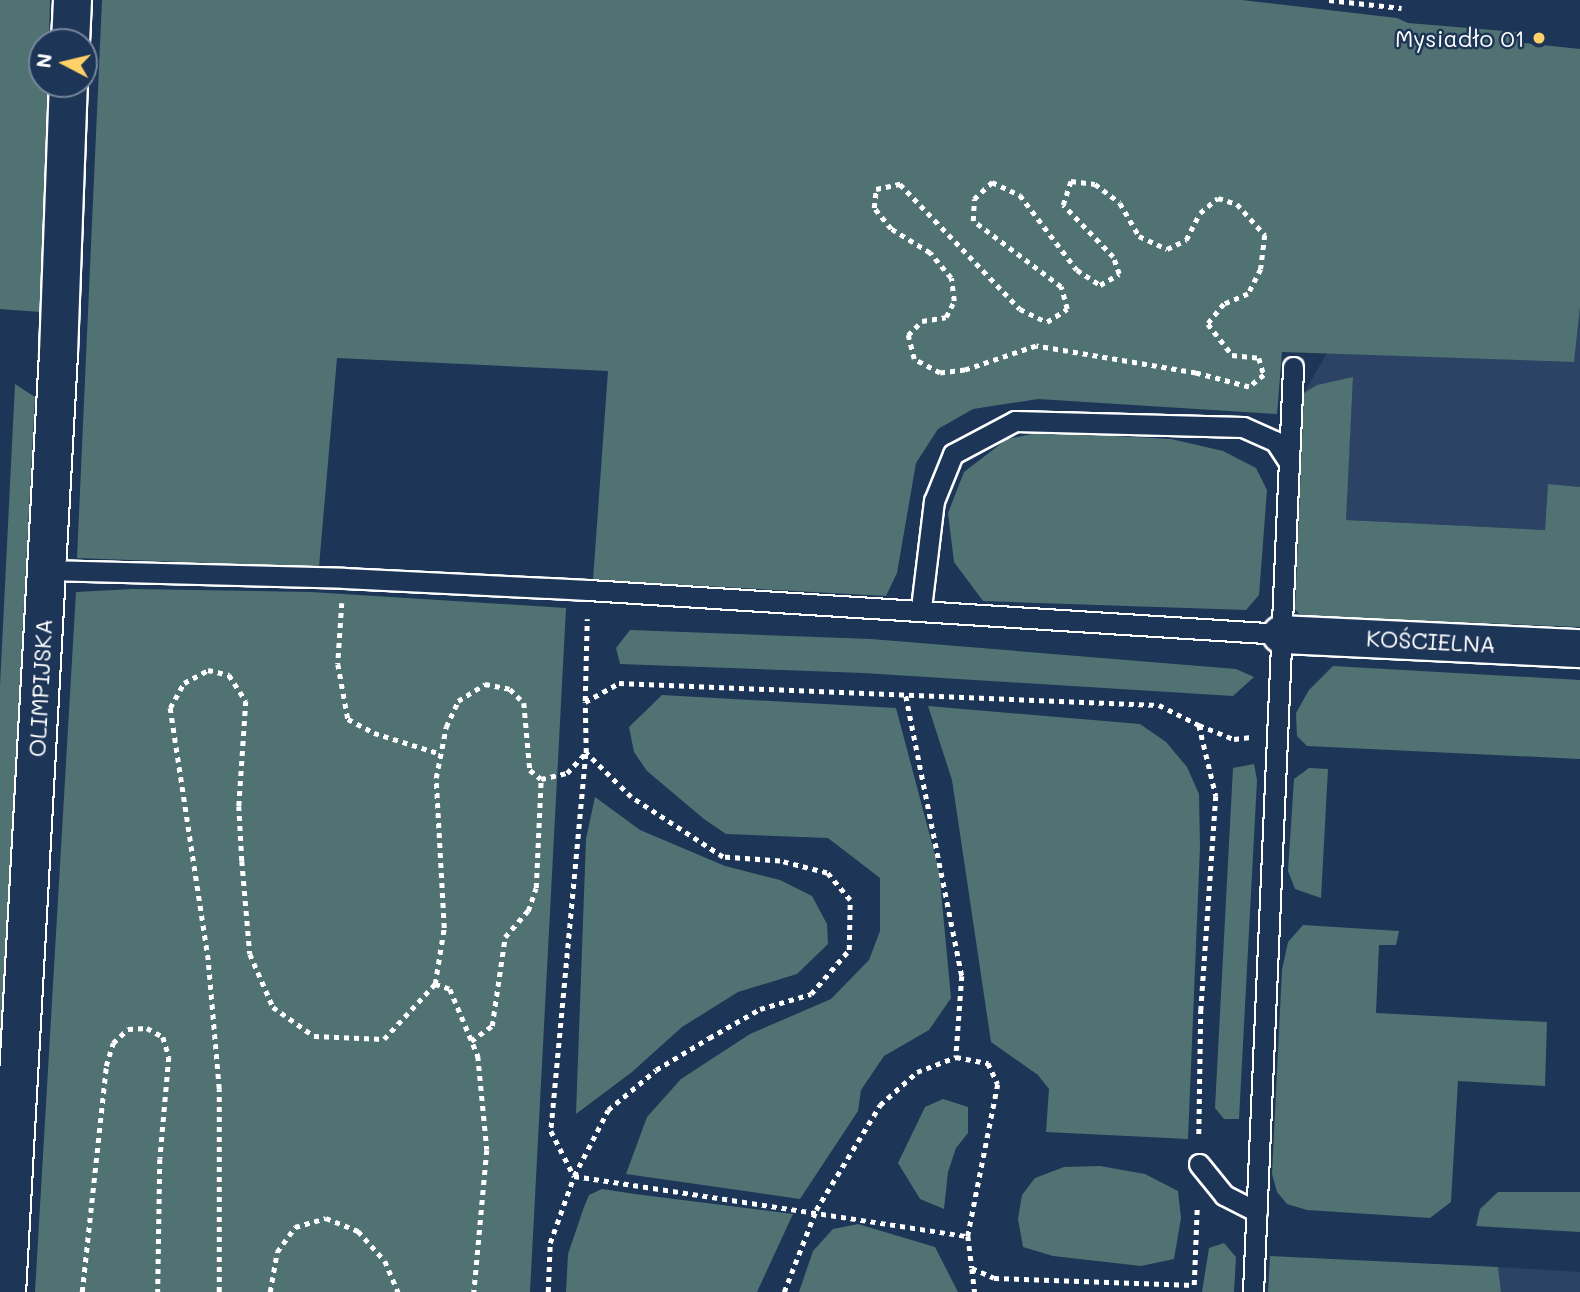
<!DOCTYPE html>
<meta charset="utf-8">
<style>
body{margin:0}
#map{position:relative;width:1580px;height:1292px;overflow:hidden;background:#1d3557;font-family:Mali,sans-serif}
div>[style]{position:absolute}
.built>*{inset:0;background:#2c4366}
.green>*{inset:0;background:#517272}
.path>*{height:4.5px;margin-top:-2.25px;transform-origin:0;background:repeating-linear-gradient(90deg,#fff 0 5px,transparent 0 10px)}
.roads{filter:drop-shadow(2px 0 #fff) drop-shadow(-2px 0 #fff) drop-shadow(0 2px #fff) drop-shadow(0 -2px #fff)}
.service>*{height:19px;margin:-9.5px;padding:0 9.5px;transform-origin:9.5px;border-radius:9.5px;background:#1d3557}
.minor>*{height:37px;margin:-18.5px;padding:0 18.5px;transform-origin:18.5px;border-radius:18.5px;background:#1d3557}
.dots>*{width:19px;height:19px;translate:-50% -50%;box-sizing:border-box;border:4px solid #1d3557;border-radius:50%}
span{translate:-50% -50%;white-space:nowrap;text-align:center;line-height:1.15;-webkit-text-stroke:5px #1d3557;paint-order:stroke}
.poi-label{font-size:23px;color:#fff}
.right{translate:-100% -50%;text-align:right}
.street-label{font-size:23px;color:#fff}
.north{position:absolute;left:28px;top:28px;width:70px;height:70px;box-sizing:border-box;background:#1d3557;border:2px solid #77869a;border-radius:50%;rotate:277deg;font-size:19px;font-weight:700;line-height:28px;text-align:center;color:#fff}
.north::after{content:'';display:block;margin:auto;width:24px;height:32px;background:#ffd166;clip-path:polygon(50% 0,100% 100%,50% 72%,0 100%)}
</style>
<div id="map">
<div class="built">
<i style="clip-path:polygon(1580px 307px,1580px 487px,1548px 484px,1545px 530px,1345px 520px,1353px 378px,1317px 385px,1304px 393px,1327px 353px,1573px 362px)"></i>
<i style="clip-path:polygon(1498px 1267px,1580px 1272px,1580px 1292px,1501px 1292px)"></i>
</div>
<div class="green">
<i style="clip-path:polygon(0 0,50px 0,49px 42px,42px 42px,42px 84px,48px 84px,40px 312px,0 309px)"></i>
<i style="clip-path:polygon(102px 0,1242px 0,1397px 18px,1408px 23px,1517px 32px,1524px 43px,1580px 49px,1580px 307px,1574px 362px,1282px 352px,1277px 414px,1038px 399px,973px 409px,938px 429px,916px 463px,897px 573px,886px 596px,593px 580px,608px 371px,337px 358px,319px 567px,77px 558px)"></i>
<i style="clip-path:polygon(1353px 377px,1346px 520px,1545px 530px,1548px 484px,1580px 487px,1580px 627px,1301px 616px,1295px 609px,1304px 393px,1317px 385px)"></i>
<i style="clip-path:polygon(15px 384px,35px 397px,0 1056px,0 686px)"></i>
<i style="clip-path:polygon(1042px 432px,1171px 439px,1223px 451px,1256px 468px,1267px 490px,1259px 595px,1246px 610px,983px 601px,954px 562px,948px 513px,964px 472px,1007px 439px)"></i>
<i style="clip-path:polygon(133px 589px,311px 592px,566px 608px,530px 1292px,35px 1292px,76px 592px)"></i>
<i style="clip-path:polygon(630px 630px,871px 639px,1236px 669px,1254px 677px,1233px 696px,863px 673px,620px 664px,616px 648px)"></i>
<i style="clip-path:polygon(1333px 666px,1580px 680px,1580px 759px,1307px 746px,1297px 736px,1296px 713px,1309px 690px)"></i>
<i style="clip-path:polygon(662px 695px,896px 708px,939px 870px,951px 998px,929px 1030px,884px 1056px,861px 1090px,858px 1111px,800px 1199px,626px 1174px,647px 1117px,681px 1079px,750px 1034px,831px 999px,869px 960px,880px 931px,880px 878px,828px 838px,726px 834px,704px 819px,647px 771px,634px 752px,629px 727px)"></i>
<i style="clip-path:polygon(928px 706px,1140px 724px,1166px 742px,1187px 767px,1199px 794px,1200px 847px,1188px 1139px,1046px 1132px,1049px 1089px,1038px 1075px,991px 1042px,952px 780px)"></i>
<i style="clip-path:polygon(1254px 764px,1257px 780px,1239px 1119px,1224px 1119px,1215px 1108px,1233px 768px)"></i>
<i style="clip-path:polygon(1309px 768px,1328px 769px,1321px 898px,1295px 889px,1288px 871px,1294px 779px)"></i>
<i style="clip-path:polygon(595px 797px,640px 830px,725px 866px,780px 880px,812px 896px,827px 924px,828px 944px,797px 974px,738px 992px,682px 1027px,632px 1072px,576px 1114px,586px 839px)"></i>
<i style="clip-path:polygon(1303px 925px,1399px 931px,1396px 945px,1379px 945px,1376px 1013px,1547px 1022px,1545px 1086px,1458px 1081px,1451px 1202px,1430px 1218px,1307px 1210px,1287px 1204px,1277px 1192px,1272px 1174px,1282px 970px,1288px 942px)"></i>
<i style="clip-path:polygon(943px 1099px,968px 1107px,968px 1133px,956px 1148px,948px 1172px,944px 1209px,920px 1199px,898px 1163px,925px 1107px)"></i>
<i style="clip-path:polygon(1100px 1166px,1145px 1174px,1178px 1191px,1181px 1218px,1174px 1259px,1141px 1266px,1053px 1256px,1023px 1247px,1018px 1219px,1022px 1195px,1035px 1178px,1064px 1167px)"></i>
<i style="clip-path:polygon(602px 1189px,635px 1194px,793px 1214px,757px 1292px,566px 1292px,568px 1254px,584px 1207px,589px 1195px)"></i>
<i style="clip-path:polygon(1498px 1192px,1580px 1192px,1580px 1232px,1476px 1226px,1480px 1209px)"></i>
<i style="clip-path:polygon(858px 1224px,935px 1247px,958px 1292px,799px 1292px,813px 1251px,833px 1229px)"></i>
<i style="clip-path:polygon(1224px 1243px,1236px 1257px,1234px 1292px,1202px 1292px,1209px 1248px)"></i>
<i style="clip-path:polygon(1270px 1256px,1498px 1267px,1501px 1292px,1268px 1292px)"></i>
</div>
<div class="path">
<i style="left:1329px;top:0;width:73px;rotate:6.3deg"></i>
<i style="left:1071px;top:181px;width:24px;rotate:7deg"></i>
<i style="left:1095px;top:184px;width:31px;rotate:37deg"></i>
<i style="left:1120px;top:203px;width:38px;rotate:60deg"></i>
<i style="left:1139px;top:236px;width:31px;rotate:25deg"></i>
<i style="left:1167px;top:249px;width:21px;rotate:-25deg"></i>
<i style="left:1186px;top:240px;width:30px;rotate:-63deg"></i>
<i style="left:1200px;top:213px;width:23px;rotate:-40deg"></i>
<i style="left:1218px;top:198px;width:20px;rotate:18deg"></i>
<i style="left:1237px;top:204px;width:42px;rotate:47.9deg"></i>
<i style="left:1265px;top:235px;width:34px;rotate:97deg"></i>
<i style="left:1261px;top:269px;width:28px;rotate:117deg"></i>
<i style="left:1248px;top:294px;width:26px;rotate:157deg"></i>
<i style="left:1224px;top:304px;width:26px;rotate:129deg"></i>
<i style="left:1208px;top:324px;width:39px;rotate:52deg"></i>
<i style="left:1232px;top:355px;width:27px;rotate:6deg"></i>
<i style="left:1259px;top:358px;width:18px;rotate:74deg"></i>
<i style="left:1264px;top:375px;width:19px;rotate:141deg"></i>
<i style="left:1249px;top:387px;width:55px;rotate:-165.2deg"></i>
<i style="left:1196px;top:373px;width:162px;rotate:-170.4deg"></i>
<i style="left:1036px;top:346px;width:75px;rotate:161.3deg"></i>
<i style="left:965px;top:370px;width:25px;rotate:173deg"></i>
<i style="left:940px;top:373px;width:30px;rotate:-152deg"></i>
<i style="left:914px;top:359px;width:25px;rotate:-104deg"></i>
<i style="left:908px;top:335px;width:20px;rotate:-45deg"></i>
<i style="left:922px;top:321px;width:24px;rotate:-9deg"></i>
<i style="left:946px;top:317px;width:18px;rotate:-63deg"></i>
<i style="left:954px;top:301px;width:23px;rotate:-97deg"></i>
<i style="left:951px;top:278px;width:33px;rotate:-130deg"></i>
<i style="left:930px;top:253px;width:46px;rotate:-148.4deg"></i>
<i style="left:891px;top:229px;width:27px;rotate:-129deg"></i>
<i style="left:874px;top:208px;width:19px;rotate:-84deg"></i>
<i style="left:876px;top:189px;width:25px;rotate:-12deg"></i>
<i style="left:900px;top:184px;width:173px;rotate:46.2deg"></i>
<i style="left:1020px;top:309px;width:30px;rotate:26deg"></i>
<i style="left:1047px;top:322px;width:24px;rotate:-33deg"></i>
<i style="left:1067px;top:309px;width:23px;rotate:-105deg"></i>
<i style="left:1061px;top:287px;width:110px;rotate:-143.1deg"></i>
<i style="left:973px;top:221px;width:22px;rotate:-87deg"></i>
<i style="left:974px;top:199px;width:25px;rotate:-43deg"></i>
<i style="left:992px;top:182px;width:31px;rotate:25deg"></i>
<i style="left:1020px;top:195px;width:94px;rotate:52.8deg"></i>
<i style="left:1077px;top:270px;width:27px;rotate:33deg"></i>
<i style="left:1100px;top:285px;width:22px;rotate:-30deg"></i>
<i style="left:1119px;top:274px;width:18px;rotate:-109deg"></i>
<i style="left:1113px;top:257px;width:72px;rotate:-133.9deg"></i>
<i style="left:1063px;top:205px;width:25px;rotate:-72deg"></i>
<i style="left:342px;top:603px;width:61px;rotate:93.8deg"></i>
<i style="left:338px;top:664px;width:56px;rotate:79.7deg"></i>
<i style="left:348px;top:719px;width:30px;rotate:28deg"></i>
<i style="left:374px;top:733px;width:70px;rotate:17.4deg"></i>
<i style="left:906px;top:696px;width:286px;rotate:78.7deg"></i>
<i style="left:962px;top:976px;width:81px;rotate:94.2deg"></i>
<i style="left:585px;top:701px;width:82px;rotate:-88.6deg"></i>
<i style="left:1199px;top:725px;width:38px;rotate:22deg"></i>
<i style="left:1234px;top:739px;width:17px;rotate:-7deg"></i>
<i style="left:586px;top:754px;width:379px;rotate:95.3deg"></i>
<i style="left:551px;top:1131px;width:51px;rotate:62.9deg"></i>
<i style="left:574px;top:1176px;width:399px;rotate:8.7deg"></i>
<i style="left:435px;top:984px;width:57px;rotate:-80.9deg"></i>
<i style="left:444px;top:928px;width:150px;rotate:-93.1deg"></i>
<i style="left:436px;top:778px;width:52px;rotate:-78.9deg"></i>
<i style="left:446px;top:727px;width:29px;rotate:-65deg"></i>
<i style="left:458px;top:701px;width:32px;rotate:-32deg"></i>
<i style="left:485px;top:684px;width:25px;rotate:11deg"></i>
<i style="left:510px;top:689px;width:20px;rotate:45deg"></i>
<i style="left:524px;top:703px;width:67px;rotate:84.9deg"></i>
<i style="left:530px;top:770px;width:14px;rotate:39deg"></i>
<i style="left:541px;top:779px;width:27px;rotate:-13deg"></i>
<i style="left:567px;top:773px;width:26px;rotate:-47deg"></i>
<i style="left:471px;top:1041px;width:26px;rotate:-36deg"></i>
<i style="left:492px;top:1026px;width:90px;rotate:-81.7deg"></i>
<i style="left:505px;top:937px;width:35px;rotate:-49deg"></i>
<i style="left:528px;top:911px;width:24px;rotate:-71deg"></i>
<i style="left:536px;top:888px;width:109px;rotate:-87.4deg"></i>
<i style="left:972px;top:1269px;width:23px;rotate:83deg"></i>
<i style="left:82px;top:1292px;width:227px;rotate:-83.9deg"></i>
<i style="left:106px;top:1066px;width:24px;rotate:-73deg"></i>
<i style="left:113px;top:1043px;width:21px;rotate:-43deg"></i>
<i style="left:128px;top:1029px;width:19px;rotate:-3deg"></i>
<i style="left:147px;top:1028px;width:18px;rotate:29deg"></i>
<i style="left:163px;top:1037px;width:21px;rotate:73deg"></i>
<i style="left:169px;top:1057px;width:102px;rotate:95deg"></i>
<i style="left:160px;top:1159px;width:133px;rotate:90.9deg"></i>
<i style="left:219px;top:1292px;width:203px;rotate:-90deg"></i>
<i style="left:219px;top:1089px;width:129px;rotate:-94.9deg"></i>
<i style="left:208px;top:960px;width:255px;rotate:-98.6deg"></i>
<i style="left:170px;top:708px;width:29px;rotate:-61deg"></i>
<i style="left:184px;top:683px;width:27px;rotate:-28deg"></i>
<i style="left:208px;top:670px;width:22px;rotate:13deg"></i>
<i style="left:229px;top:675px;width:31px;rotate:57deg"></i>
<i style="left:246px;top:701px;width:105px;rotate:93.8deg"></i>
<i style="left:239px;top:806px;width:55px;rotate:86.9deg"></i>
<i style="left:242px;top:861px;width:93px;rotate:85.1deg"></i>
<i style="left:250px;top:954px;width:58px;rotate:66.5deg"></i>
<i style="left:273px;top:1007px;width:50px;rotate:35.3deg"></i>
<i style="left:314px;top:1036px;width:70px;rotate:2.5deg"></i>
<i style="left:384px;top:1039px;width:75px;rotate:-47.2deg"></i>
<i style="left:435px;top:984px;width:16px;rotate:18deg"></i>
<i style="left:450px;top:989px;width:73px;rotate:67.3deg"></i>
<i style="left:478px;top:1056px;width:94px;rotate:84.5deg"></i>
<i style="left:487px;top:1150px;width:143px;rotate:95.2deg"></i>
<i style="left:270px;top:1292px;width:41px;rotate:-80.1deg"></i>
<i style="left:277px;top:1252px;width:31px;rotate:-54deg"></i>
<i style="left:295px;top:1227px;width:32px;rotate:-16deg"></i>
<i style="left:326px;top:1218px;width:35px;rotate:22deg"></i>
<i style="left:358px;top:1231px;width:40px;rotate:48deg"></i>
<i style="left:385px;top:1261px;width:34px;rotate:67deg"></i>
<i style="left:548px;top:1292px;width:49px;rotate:-87.7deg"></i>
<i style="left:550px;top:1243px;width:71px;rotate:-70.3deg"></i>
<i style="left:574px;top:1176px;width:74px;rotate:-62.7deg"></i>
<i style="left:608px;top:1110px;width:62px;rotate:-39.8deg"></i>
<i style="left:656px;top:1070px;width:62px;rotate:-31.1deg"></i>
<i style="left:709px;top:1038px;width:59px;rotate:-29.6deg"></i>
<i style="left:760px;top:1009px;width:53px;rotate:-16.4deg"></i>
<i style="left:811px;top:994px;width:58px;rotate:-49.2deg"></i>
<i style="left:849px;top:950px;width:50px;rotate:-88.9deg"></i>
<i style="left:850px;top:900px;width:35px;rotate:-130deg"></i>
<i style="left:827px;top:873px;width:49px;rotate:-165.7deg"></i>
<i style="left:780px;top:861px;width:57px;rotate:-176deg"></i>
<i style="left:723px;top:857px;width:110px;rotate:-146.9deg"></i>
<i style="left:631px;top:797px;width:63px;rotate:-135.6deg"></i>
<i style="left:586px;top:753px;width:51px;rotate:-91.1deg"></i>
<i style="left:585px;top:702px;width:39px;rotate:-29deg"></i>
<i style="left:619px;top:683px;width:540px;rotate:2.33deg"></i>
<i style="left:1159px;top:705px;width:45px;rotate:26.6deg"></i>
<i style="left:1199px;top:725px;width:73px;rotate:76.5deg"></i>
<i style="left:1216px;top:796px;width:214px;rotate:94deg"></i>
<i style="left:1201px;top:1009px;width:128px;rotate:90.9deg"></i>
<i style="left:784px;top:1292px;width:88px;rotate:-68.7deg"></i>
<i style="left:816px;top:1210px;width:123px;rotate:-58.6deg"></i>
<i style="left:880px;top:1105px;width:50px;rotate:-41.7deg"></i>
<i style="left:917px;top:1072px;width:42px;rotate:-21deg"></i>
<i style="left:956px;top:1057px;width:33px;rotate:11deg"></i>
<i style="left:988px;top:1063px;width:23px;rotate:65deg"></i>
<i style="left:998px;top:1084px;width:155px;rotate:101.2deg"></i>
<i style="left:968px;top:1236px;width:32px;rotate:83deg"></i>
<i style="left:972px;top:1268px;width:24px;rotate:24deg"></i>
<i style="left:994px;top:1278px;width:200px;rotate:2deg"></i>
<i style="left:1194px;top:1285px;width:79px;rotate:-87.8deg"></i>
</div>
<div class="roads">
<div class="service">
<i style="left:46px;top:570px;width:298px;rotate:1.5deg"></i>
<i style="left:344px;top:578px;width:244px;rotate:2.8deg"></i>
<i style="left:588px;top:590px;width:694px;rotate:3.63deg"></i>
<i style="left:921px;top:608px;width:108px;rotate:-83.1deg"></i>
<i style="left:934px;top:501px;width:51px;rotate:-68deg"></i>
<i style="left:953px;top:454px;width:70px;rotate:-28deg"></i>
<i style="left:1015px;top:421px;width:228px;rotate:1.5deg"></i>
<i style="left:1243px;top:427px;width:35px;rotate:24deg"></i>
<i style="left:1275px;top:441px;width:24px;rotate:57deg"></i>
<i style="left:1199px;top:1164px;width:40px;rotate:51deg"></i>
<i style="left:1224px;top:1195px;width:37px;rotate:27deg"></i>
<i style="left:1253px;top:1292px;width:926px;rotate:-87.52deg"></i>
</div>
<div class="minor">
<i style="left:70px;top:42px;width:42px;rotate:-87.3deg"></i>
<i style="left:1281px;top:634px;width:299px;rotate:2.7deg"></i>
<i style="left:6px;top:1292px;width:940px;rotate:-86.83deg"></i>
<i style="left:58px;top:353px;width:269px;rotate:-87.9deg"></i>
</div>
</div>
<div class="dots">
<i style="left:1539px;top:38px;background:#ffd166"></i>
</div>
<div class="poi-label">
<span class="right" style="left:1525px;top:38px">Mysiadło 01</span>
</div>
<div class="street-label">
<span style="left:1431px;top:641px;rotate:3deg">KOŚCIELNA</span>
<span style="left:40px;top:688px;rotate:-87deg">OLIMPIJSKA</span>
</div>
<div class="north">N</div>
</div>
